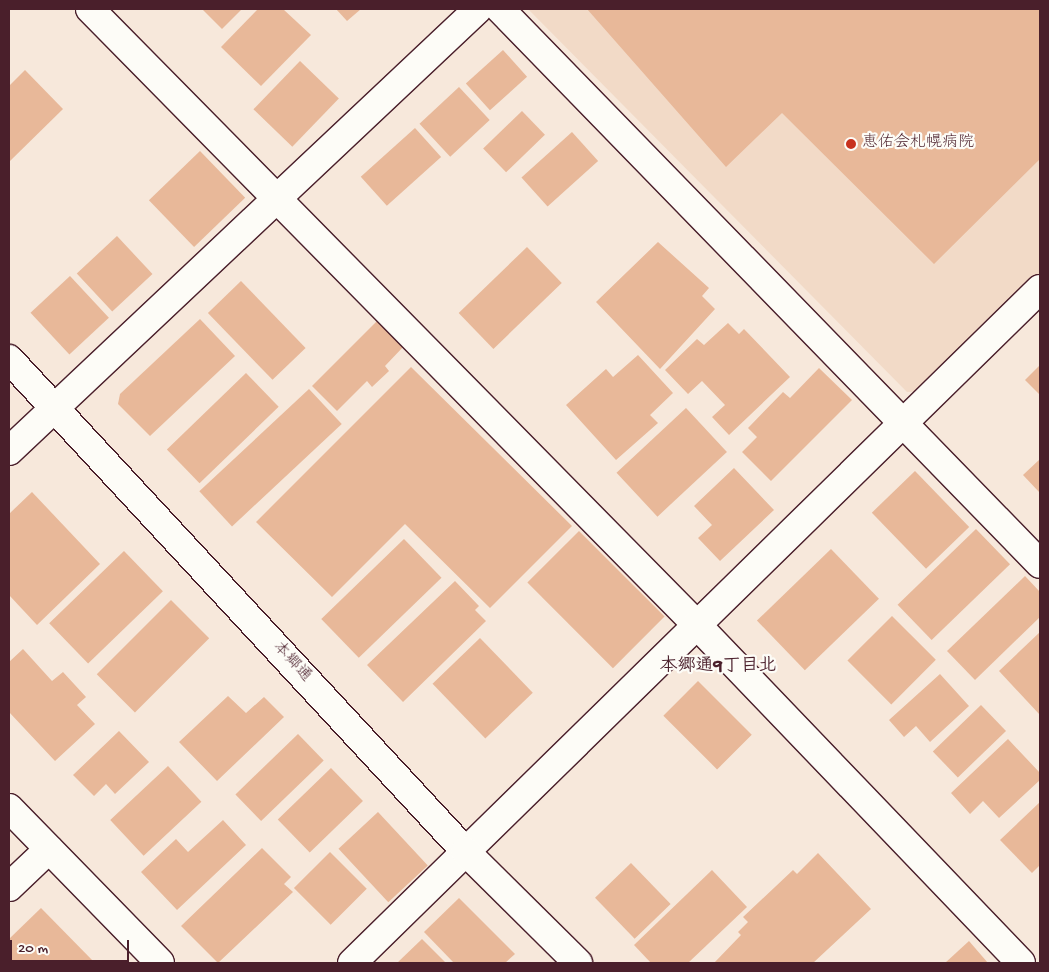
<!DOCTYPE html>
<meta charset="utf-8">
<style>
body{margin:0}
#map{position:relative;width:1049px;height:972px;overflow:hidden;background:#f7e8db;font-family:"Gochi Hand","Klee One",sans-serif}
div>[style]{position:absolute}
.built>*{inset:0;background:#f2dac7}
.building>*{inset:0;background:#e8b899;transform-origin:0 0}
.roads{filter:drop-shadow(1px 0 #4a1f2b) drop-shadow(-1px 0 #4a1f2b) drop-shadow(0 1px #4a1f2b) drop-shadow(0 -1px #4a1f2b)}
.minor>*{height:28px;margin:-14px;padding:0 14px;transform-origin:14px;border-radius:14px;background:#fdfcf7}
.tertiary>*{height:28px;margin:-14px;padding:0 14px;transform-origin:14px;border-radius:14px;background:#fdfcf7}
.dots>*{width:14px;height:14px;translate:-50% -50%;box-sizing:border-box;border:2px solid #fdfcf7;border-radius:50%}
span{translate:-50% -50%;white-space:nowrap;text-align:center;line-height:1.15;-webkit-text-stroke:4.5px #fdfcf7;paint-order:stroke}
.poi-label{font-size:16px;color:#4a1f2b}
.left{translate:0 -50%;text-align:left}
.street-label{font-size:16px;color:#4a1f2b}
.neighbourhood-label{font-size:18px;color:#4a1f2b;font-weight:700}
.frame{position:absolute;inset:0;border:10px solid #4a1f2b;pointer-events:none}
.scale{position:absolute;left:10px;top:940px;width:119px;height:22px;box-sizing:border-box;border:2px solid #4a1f2b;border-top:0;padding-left:6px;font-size:15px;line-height:18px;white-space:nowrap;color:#4a1f2b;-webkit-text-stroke:4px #fdfcf7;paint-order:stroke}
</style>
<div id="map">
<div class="built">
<i style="clip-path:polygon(528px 9px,1040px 9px,1040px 280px,926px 391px,907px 392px)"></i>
</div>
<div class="building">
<i style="clip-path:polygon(202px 9px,242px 9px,222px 29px)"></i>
<i style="clip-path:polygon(258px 9px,283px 9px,311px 35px,261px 86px,221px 47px)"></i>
<i style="clip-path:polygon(336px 9px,361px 9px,347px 21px)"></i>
<i style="clip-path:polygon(587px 9px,1040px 9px,1040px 159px,934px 264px,782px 113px,726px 167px)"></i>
<i style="left:503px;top:50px;width:36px;height:50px;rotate:48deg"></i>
<i style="left:300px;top:61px;width:54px;height:67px;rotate:44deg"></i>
<i style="clip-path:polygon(25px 70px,63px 109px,9px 162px,9px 86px)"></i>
<i style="left:459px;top:87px;width:45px;height:54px;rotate:47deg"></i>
<i style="left:522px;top:111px;width:33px;height:54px;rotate:46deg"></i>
<i style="left:415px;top:128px;width:39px;height:73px;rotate:48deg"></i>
<i style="left:572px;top:132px;width:39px;height:68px;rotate:48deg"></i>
<i style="left:200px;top:151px;width:65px;height:71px;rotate:46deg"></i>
<i style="left:117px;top:236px;width:52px;height:55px;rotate:47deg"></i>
<i style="clip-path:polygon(658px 242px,709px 288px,702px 296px,715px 309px,660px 369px,596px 302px)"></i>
<i style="left:527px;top:247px;width:50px;height:95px;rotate:46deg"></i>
<i style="left:70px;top:276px;width:57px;height:54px;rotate:47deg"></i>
<i style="left:241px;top:281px;width:93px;height:46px;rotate:46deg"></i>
<i style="clip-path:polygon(200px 319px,235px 356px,150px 436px,118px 404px,120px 394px)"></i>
<i style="clip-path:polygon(378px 320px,404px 346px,385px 366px,389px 371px,372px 387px,367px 381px,337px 411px,312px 386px)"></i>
<i style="clip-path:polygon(728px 323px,739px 334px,744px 329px,790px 377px,729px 435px,712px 417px,725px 405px,702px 381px,688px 394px,665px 370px,697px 339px,704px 345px)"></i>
<i style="clip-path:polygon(638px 355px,673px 393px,650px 415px,658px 423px,616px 460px,566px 405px,606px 369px,613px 377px)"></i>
<i style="clip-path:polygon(1040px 365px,1040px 395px,1025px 380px)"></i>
<i style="clip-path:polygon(411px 367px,572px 526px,490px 608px,405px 524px,332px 597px,256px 522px)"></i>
<i style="clip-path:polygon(819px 368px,852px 400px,771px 481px,742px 452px,757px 437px,748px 428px,783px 392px,790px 398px)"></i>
<i style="left:246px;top:373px;width:47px;height:110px;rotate:46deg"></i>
<i style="left:309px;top:389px;width:48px;height:150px;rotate:47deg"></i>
<i style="left:686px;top:408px;width:60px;height:95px;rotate:47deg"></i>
<i style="clip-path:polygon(1040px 459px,1040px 493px,1023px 475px)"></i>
<i style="clip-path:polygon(734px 468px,774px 510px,720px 561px,698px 538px,712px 525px,694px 506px)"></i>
<i style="left:915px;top:471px;width:78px;height:60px;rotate:46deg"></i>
<i style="clip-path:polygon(32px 492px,100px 564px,37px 625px,9px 595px,9px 514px)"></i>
<i style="left:976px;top:529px;width:49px;height:109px;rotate:46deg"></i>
<i style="left:579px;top:531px;width:121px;height:73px;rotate:45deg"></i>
<i style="left:404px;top:539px;width:54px;height:115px;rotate:46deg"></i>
<i style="left:831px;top:549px;width:69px;height:103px;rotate:46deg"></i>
<i style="left:124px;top:551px;width:56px;height:104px;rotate:46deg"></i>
<i style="clip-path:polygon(1025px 576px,1040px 592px,1040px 617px,975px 680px,947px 651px)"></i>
<i style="clip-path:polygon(455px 581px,479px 606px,475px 610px,486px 621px,403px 702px,367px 665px)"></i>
<i style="left:171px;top:600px;width:54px;height:105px;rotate:45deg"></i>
<i style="left:892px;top:616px;width:62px;height:63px;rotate:45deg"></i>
<i style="clip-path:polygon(1040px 632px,1040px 715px,999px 671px)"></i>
<i style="left:480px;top:638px;width:76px;height:66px;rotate:46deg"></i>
<i style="clip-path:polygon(23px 649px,52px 681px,63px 672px,86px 697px,77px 705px,95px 724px,55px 761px,9px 712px,9px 662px)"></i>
<i style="clip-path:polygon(940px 674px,969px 706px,930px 742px,916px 726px,904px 737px,889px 720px)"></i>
<i style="left:698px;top:681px;width:76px;height:49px;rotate:45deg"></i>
<i style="clip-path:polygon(228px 696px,246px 713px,264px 697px,284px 717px,217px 781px,179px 742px)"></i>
<i style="left:981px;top:705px;width:36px;height:67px;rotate:46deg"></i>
<i style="clip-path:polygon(119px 731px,149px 762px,115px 794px,106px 784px,94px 796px,73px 775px)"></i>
<i style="left:298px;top:734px;width:37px;height:87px;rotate:46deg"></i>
<i style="clip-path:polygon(1008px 739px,1040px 773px,1040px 780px,999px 818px,983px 801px,970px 814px,951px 793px)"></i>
<i style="left:168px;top:766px;width:49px;height:79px;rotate:47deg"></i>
<i style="left:331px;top:768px;width:46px;height:74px;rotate:46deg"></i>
<i style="clip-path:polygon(1040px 802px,1040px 865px,1032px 873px,1000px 840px)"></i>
<i style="left:378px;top:812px;width:73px;height:54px;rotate:47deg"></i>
<i style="clip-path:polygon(223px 820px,246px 845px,177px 910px,141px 872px,176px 839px,188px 852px)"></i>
<i style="clip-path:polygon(262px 848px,291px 877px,284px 884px,293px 892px,218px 963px,181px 926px)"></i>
<i style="left:330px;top:852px;width:52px;height:51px;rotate:45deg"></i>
<i style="clip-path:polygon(818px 853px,871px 909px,813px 963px,714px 963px,741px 935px,738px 932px,748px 922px,743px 917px,793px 870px,797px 874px)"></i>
<i style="left:631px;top:863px;width:57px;height:50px;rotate:46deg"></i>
<i style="clip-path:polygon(712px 870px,747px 907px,688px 963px,651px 963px,634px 945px)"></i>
<i style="clip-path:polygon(459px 898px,515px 954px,505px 963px,454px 963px,424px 932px)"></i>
<i style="clip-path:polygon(41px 908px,95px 963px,9px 963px,9px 939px)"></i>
<i style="clip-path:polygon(422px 939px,446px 963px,397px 963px)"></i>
<i style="clip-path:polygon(969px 941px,988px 963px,945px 963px)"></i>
</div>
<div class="roads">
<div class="minor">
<i style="left:90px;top:9px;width:865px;rotate:45.42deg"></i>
<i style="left:697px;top:625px;width:468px;rotate:46.2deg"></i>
<i style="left:500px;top:9px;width:774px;rotate:45.78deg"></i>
<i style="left:9px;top:451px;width:644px;rotate:-43.3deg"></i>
<i style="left:9px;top:808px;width:216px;rotate:45.7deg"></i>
<i style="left:9px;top:887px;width:55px;rotate:-43.5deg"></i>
<i style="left:352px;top:963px;width:963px;rotate:-44.41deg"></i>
</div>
<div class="tertiary">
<i style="left:9px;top:359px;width:671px;rotate:47.17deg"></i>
<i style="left:465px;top:851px;width:159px;rotate:44.7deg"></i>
</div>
</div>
<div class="dots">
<i style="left:851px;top:144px;background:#c8321e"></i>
</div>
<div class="poi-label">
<span class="left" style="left:862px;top:144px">恵佑会札幌病院</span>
</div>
<div class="street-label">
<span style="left:291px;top:663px;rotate:47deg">本郷通</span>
</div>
<div class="neighbourhood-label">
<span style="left:718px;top:667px">本郷通9丁目北</span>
</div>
<div class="frame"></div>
<div class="scale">20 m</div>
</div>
